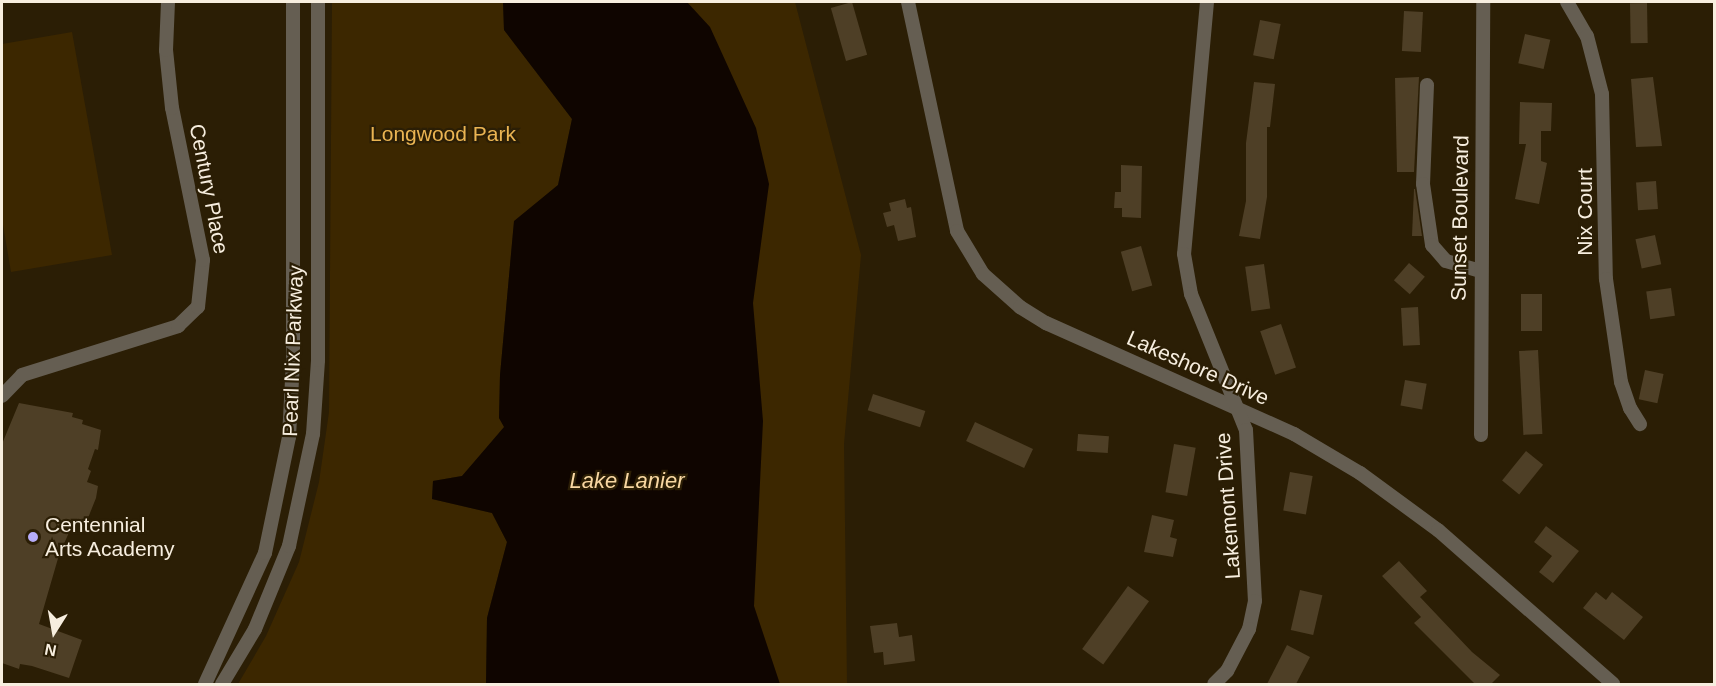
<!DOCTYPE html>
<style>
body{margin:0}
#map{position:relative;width:1716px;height:686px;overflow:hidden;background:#2b1e05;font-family:Helvetica,sans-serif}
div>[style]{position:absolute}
.green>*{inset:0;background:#3c2700}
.water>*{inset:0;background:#0f0500}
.building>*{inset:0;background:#4e3f26;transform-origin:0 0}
.minor>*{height:14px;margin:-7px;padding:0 7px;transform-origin:7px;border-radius:7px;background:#655e52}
.dots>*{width:16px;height:16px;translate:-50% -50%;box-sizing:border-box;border:3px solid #2b1e05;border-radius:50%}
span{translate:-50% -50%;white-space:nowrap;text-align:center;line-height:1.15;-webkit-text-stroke:4.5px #2b1e05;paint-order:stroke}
.park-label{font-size:21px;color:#eab452}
.street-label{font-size:21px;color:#f7eedf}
.poi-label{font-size:21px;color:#f7eedf}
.left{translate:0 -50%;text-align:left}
.water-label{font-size:22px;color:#f8d7a2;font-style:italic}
.frame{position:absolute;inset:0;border:3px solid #f7eedf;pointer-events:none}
.north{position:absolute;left:24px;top:602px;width:60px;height:60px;-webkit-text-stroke:4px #2b1e05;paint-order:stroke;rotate:191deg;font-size:16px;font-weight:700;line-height:24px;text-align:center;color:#f7eedf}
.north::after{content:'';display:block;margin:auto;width:21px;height:27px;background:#f7eedf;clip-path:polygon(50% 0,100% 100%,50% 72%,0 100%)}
</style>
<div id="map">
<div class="green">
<i style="clip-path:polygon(332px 2px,503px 2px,504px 30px,572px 119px,558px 185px,514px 222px,500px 375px,499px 418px,505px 427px,462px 476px,433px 481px,432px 499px,492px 513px,507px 542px,487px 618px,486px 684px,238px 684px,266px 636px,299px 562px,319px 482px,329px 412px)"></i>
<i style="clip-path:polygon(682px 2px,795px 2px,861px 255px,844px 444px,847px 684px,759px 684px)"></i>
<i style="clip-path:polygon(72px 32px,112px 255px,11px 272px,2px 219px,2px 44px)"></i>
</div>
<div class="water">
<i style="clip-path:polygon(503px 2px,687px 2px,710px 27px,756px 128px,769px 184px,753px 303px,763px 421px,754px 606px,780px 684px,486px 684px,487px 618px,507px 542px,492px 513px,432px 499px,433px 481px,462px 476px,504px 427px,499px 418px,500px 375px,514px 221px,558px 185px,572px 119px,504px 30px)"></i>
</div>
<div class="building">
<i style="left:852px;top:2px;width:55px;height:22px;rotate:74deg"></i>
<i style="left:1647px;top:3px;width:40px;height:17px;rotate:89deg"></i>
<i style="left:1404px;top:11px;width:19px;height:40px;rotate:3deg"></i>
<i style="left:1260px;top:20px;width:21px;height:36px;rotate:11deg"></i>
<i style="left:1525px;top:34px;width:26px;height:30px;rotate:13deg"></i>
<i style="clip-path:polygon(1419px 77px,1414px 172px,1397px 172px,1395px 78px)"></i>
<i style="clip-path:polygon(1653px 77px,1662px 146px,1636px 147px,1631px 79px)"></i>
<i style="clip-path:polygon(1254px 82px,1275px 84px,1270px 127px,1267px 127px,1267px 197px,1260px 239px,1239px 236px,1246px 201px,1246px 143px)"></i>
<i style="clip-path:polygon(1520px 102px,1552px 103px,1551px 131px,1541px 131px,1541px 161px,1547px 163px,1539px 204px,1515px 199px,1526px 144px,1519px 144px)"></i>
<i style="clip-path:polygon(1121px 165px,1142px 166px,1141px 218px,1122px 217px,1122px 208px,1114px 208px,1115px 192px,1121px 192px)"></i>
<i style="left:1656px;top:181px;width:28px;height:20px;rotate:86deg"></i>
<i style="clip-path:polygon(1414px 189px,1415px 189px,1422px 236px,1412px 236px)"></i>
<i style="clip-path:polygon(905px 199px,907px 208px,911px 207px,916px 237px,898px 241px,894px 225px,887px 227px,883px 213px,891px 211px,889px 203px)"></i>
<i style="left:1655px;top:235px;width:30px;height:20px;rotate:78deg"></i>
<i style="left:1141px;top:246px;width:41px;height:21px;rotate:74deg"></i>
<i style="left:1409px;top:263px;width:21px;height:23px;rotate:41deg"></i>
<i style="left:1264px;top:264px;width:45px;height:19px;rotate:82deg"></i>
<i style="left:1671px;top:288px;width:28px;height:25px;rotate:82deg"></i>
<i style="left:1521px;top:294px;width:21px;height:37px"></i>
<i style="left:1418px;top:307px;width:38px;height:17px;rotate:87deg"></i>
<i style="left:1281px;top:324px;width:46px;height:22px;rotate:71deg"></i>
<i style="left:1538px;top:350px;width:84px;height:19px;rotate:87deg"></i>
<i style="left:1645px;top:370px;width:19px;height:30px;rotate:12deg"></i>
<i style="left:1405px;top:380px;width:22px;height:26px;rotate:10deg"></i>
<i style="left:873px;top:394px;width:55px;height:17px;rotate:18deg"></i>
<i style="clip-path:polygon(19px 403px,73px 413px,72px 417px,83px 420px,82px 424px,101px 430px,98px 450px,95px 449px,88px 469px,91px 471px,87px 482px,98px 486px,96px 498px,86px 523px,75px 519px,59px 555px,39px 624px,82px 640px,69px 678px,32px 666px,20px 664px,19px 669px,2px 663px,2px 444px)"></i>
<i style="left:975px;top:422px;width:64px;height:21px;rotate:25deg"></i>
<i style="left:1078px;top:434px;width:31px;height:17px;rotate:4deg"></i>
<i style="left:1174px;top:444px;width:22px;height:49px;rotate:10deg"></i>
<i style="left:1526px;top:451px;width:22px;height:38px;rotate:39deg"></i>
<i style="left:1290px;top:472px;width:23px;height:39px;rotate:10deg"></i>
<i style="clip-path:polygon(1152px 515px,1174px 520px,1170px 537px,1177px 539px,1173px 557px,1144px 552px)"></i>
<i style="clip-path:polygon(1546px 526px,1579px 551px,1553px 583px,1539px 572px,1552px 556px,1534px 542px)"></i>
<i style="clip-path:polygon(1399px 561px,1427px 591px,1420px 597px,1472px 652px,1500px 675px,1491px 684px,1475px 684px,1414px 623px,1421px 617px,1382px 576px)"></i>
<i style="left:1128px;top:586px;width:26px;height:78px;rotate:36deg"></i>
<i style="left:1300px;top:590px;width:23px;height:41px;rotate:13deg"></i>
<i style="clip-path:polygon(1596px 592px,1606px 600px,1612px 592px,1643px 617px,1624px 640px,1583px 608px)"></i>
<i style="clip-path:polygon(897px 623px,899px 637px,912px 635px,915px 661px,884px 665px,883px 652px,874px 653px,870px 626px)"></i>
<i style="clip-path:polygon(1287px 645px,1310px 657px,1296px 684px,1267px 684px)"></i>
</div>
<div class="minor">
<i style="left:908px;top:2px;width:234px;rotate:77.9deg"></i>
<i style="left:957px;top:231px;width:50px;rotate:58.8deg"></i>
<i style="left:983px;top:274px;width:50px;rotate:41.7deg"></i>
<i style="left:1020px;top:307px;width:31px;rotate:32deg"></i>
<i style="left:1046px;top:323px;width:272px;rotate:24.1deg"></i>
<i style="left:1294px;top:434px;width:77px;rotate:30.6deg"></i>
<i style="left:1360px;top:473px;width:97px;rotate:36.2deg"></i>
<i style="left:1438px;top:530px;width:233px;rotate:41.3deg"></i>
<i style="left:1207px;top:2px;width:253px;rotate:95.2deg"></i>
<i style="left:1184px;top:254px;width:41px;rotate:80.1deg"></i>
<i style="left:1191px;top:294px;width:147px;rotate:68deg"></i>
<i style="left:1246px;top:430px;width:171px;rotate:87deg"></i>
<i style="left:1255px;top:601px;width:29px;rotate:102deg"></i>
<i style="left:1249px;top:629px;width:47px;rotate:117.6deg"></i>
<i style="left:1227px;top:671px;width:18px;rotate:135deg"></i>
<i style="left:1567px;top:2px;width:39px;rotate:60deg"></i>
<i style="left:1587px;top:36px;width:60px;rotate:75.5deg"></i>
<i style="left:1602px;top:94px;width:185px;rotate:88.8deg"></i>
<i style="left:1606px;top:279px;width:104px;rotate:81.7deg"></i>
<i style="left:1621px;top:382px;width:28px;rotate:71deg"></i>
<i style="left:1630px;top:408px;width:19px;rotate:58deg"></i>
<i style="left:1427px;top:85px;width:99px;rotate:92.3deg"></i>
<i style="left:1423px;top:184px;width:62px;rotate:81.6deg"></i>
<i style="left:1432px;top:245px;width:21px;rotate:49deg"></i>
<i style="left:1446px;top:261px;width:35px;rotate:16deg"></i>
<i style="left:2px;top:396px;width:29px;rotate:-46deg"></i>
<i style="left:22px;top:375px;width:164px;rotate:-17.4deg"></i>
<i style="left:178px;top:326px;width:28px;rotate:-44deg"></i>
<i style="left:198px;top:307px;width:47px;rotate:-83.9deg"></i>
<i style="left:203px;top:260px;width:155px;rotate:-101.5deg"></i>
<i style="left:172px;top:108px;width:58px;rotate:-95.9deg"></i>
<i style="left:166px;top:50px;width:48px;rotate:-87.6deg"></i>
<i style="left:1481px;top:435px;width:433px;rotate:-89.7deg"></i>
<i style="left:205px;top:684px;width:144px;rotate:-65.4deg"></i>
<i style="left:265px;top:553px;width:118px;rotate:-78.3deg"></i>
<i style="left:289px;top:437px;width:77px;rotate:-87deg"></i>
<i style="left:293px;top:360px;width:358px;rotate:-90deg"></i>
<i style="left:222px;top:684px;width:64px;rotate:-59deg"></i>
<i style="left:255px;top:629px;width:90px;rotate:-67.7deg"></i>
<i style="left:289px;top:546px;width:115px;rotate:-77.9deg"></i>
<i style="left:313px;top:434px;width:74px;rotate:-86.1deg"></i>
<i style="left:318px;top:360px;width:358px;rotate:-90deg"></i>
</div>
<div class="dots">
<i style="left:33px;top:537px;background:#b6acf8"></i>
</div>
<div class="park-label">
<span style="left:443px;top:134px">Longwood Park</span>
</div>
<div class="street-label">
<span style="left:209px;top:189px;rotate:79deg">Century Place</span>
<span style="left:1585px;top:212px;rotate:-90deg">Nix Court</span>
<span style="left:1460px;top:218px;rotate:-89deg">Sunset Boulevard</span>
<span style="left:293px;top:351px;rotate:-88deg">Pearl Nix Parkway</span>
<span style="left:1198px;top:368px;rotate:24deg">Lakeshore Drive</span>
<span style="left:1228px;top:506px;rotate:-94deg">Lakemont Drive</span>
</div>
<div class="poi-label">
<span class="left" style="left:45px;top:537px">Centennial<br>Arts Academy</span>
</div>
<div class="water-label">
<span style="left:627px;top:481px">Lake Lanier</span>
</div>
<div class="frame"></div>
<div class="north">N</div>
</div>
